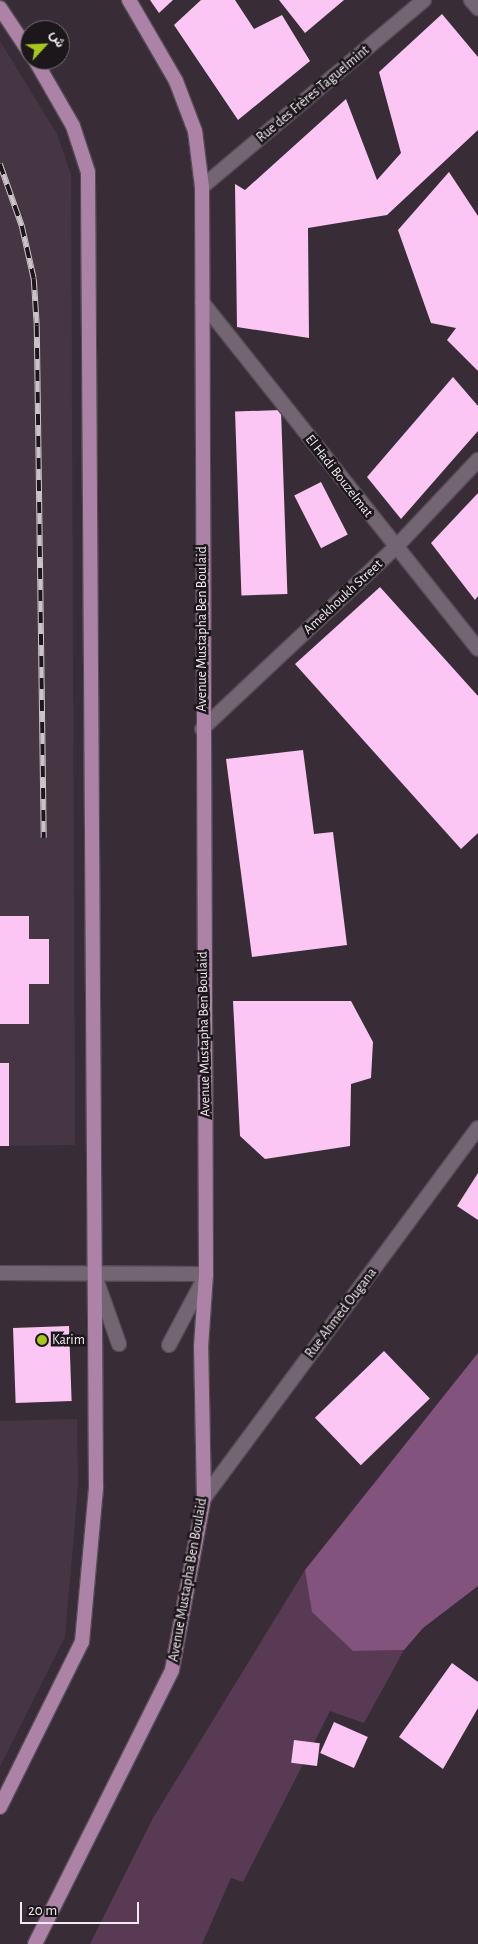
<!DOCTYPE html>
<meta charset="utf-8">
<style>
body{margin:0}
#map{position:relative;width:478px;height:1944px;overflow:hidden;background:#382d37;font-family:"Alegreya Sans",Vazirmatn,sans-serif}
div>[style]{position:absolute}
.built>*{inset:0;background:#463644}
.green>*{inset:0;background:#593a55}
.forest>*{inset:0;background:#82547d}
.building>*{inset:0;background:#fbc6f4;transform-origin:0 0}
.roads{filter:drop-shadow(1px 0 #564c55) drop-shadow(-1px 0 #564c55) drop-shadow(0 1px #564c55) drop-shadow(0 -1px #564c55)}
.pedestrian>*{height:14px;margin:-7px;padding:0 7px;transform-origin:7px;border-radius:7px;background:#736672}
.minor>*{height:14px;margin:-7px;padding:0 7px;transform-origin:7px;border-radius:7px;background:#736672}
.primary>*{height:14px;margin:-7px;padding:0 7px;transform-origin:7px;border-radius:7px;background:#ac83a7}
.rail>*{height:5.5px;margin-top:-2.75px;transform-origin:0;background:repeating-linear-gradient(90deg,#1c171b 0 11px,#cbc2ca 0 22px);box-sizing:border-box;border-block:1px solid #cbc2ca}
.dots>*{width:14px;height:14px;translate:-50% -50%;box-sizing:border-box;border:2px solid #1c171b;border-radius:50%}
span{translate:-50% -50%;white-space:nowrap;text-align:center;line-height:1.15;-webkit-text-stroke:5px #1c171b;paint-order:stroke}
.street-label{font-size:14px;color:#f2eaf1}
.poi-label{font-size:14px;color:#f2eaf1}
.left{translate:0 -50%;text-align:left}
.north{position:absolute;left:20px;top:20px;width:50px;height:50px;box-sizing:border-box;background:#1c171b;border:1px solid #726b71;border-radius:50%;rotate:65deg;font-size:14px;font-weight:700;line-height:20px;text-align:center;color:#f2eaf1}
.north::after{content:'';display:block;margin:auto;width:18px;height:22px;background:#a8c71d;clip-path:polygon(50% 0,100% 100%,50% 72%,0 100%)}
.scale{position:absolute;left:20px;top:1902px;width:119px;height:22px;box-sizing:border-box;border:2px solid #f2eaf1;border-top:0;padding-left:6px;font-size:15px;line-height:18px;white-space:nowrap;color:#f2eaf1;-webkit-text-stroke:4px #1c171b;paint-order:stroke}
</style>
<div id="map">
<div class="built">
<i style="clip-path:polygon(0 41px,57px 134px,71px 175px,75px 1145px,0 1146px)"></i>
<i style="clip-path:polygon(77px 1419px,78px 1486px,65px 1637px,0 1767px,0 1421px)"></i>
</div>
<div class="green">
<i style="clip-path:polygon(305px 1570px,313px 1612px,353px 1651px,404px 1650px,364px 1723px,330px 1711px,243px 1882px,231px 1878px,202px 1944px,90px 1944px,153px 1818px)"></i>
</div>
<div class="forest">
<i style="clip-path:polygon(478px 1353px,478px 1586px,423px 1628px,404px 1650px,353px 1651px,312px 1612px,305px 1570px)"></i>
</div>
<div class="building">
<i style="clip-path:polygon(150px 0,173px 0,159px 13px)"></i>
<i style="clip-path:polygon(201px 0,235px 0,254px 29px,282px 15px,310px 61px,238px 120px,174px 25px)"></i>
<i style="clip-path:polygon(279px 0,344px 0,305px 33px)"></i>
<i style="clip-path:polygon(442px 14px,478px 57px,478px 130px,387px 215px,308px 228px,309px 338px,237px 327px,235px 184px,245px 190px,346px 99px,377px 180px,401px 153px,379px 72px)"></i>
<i style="clip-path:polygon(449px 172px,478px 216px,478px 371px,447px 340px,456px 328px,431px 323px,398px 230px)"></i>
<i style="clip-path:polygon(453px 377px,478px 406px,478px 431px,401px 519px,367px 477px)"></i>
<i style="left:281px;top:410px;width:184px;height:46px;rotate:88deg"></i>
<i style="left:321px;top:482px;width:59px;height:30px;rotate:63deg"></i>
<i style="clip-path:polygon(478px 493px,478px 596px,475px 600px,431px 543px)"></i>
<i style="clip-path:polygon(380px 587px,478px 696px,478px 833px,461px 849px,295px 664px)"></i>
<i style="clip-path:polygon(303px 750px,314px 834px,333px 832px,347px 945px,252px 957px,226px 759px)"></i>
<i style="clip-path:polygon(0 916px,29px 916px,29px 939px,49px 939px,49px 984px,29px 984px,29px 1024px,0 1024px)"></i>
<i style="clip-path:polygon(233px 1001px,351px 1001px,373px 1042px,371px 1078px,351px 1084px,350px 1146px,265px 1159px,240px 1136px)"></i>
<i style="left:0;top:1063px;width:9px;height:83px"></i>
<i style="clip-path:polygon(478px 1173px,478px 1220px,457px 1206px)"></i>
<i style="left:69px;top:1326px;width:75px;height:56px;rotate:88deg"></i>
<i style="left:384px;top:1351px;width:66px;height:96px;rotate:46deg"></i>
<i style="clip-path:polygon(452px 1663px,478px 1682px,478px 1708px,443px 1769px,399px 1737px)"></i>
<i style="left:334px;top:1722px;width:37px;height:34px;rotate:24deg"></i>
<i style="left:294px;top:1740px;width:26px;height:23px;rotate:7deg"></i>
</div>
<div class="roads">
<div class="pedestrian">
<i style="left:96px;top:1279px;width:69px;rotate:70.5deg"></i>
<i style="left:169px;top:1345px;width:79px;rotate:-62.1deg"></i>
</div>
<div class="minor">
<i style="left:471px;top:0;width:11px;rotate:49deg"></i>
<i style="left:202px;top:187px;width:290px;rotate:-40.1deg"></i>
<i style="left:202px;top:302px;width:443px;rotate:51.5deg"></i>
<i style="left:202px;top:729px;width:266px;rotate:-43.2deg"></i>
<i style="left:396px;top:547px;width:120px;rotate:-46.7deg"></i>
<i style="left:0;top:1273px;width:206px;rotate:0.3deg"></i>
<i style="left:204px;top:1498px;width:460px;rotate:-53.5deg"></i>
</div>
<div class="primary">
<i style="left:0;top:8px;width:54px;rotate:56.3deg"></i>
<i style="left:0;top:1807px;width:184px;rotate:-63.6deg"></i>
<i style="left:82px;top:1642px;width:156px;rotate:-84.8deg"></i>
<i style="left:96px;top:1487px;width:1315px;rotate:-90.35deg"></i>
<i style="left:88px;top:172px;width:48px;rotate:-108.1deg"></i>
<i style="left:73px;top:126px;width:76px;rotate:-119.9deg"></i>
<i style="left:35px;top:1944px;width:306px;rotate:-63.4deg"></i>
<i style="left:172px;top:1670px;width:175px;rotate:-79.5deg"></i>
<i style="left:204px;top:1498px;width:151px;rotate:-91.1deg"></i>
<i style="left:201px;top:1347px;width:73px;rotate:-86.1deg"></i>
<i style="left:206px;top:1274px;width:1087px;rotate:-90.21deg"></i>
<i style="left:202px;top:187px;width:56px;rotate:-97.1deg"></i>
<i style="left:195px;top:131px;width:53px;rotate:-110.8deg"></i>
<i style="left:176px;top:81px;width:94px;rotate:-120.1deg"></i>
</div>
</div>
<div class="rail">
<i style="left:0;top:164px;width:66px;rotate:70.5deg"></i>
<i style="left:22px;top:226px;width:54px;rotate:77.2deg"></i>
<i style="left:34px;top:279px;width:47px;rotate:86.3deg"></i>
<i style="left:37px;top:326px;width:512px;rotate:89.22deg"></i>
</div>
<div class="dots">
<i style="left:42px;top:1340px;background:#a8c71d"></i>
</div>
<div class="street-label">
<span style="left:313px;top:94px;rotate:-40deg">Rue des Frères Taguelmint</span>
<span style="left:339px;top:476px;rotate:52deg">El Hadi Bouzelmat</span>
<span style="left:343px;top:597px;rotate:-43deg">Amekhoukh Street</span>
<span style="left:202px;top:629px;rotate:-90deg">Avenue Mustapha Ben Boulaid</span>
<span style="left:204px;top:1034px;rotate:-91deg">Avenue Mustapha Ben Boulaid</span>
<span style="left:341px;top:1313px;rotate:-53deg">Rue Ahmed Ougana</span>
<span style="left:188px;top:1580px;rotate:-80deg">Avenue Mustapha Ben Boulaid</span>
</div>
<div class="poi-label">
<span class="left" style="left:52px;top:1340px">Karim</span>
</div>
<div class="north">ش</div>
<div class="scale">20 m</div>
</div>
